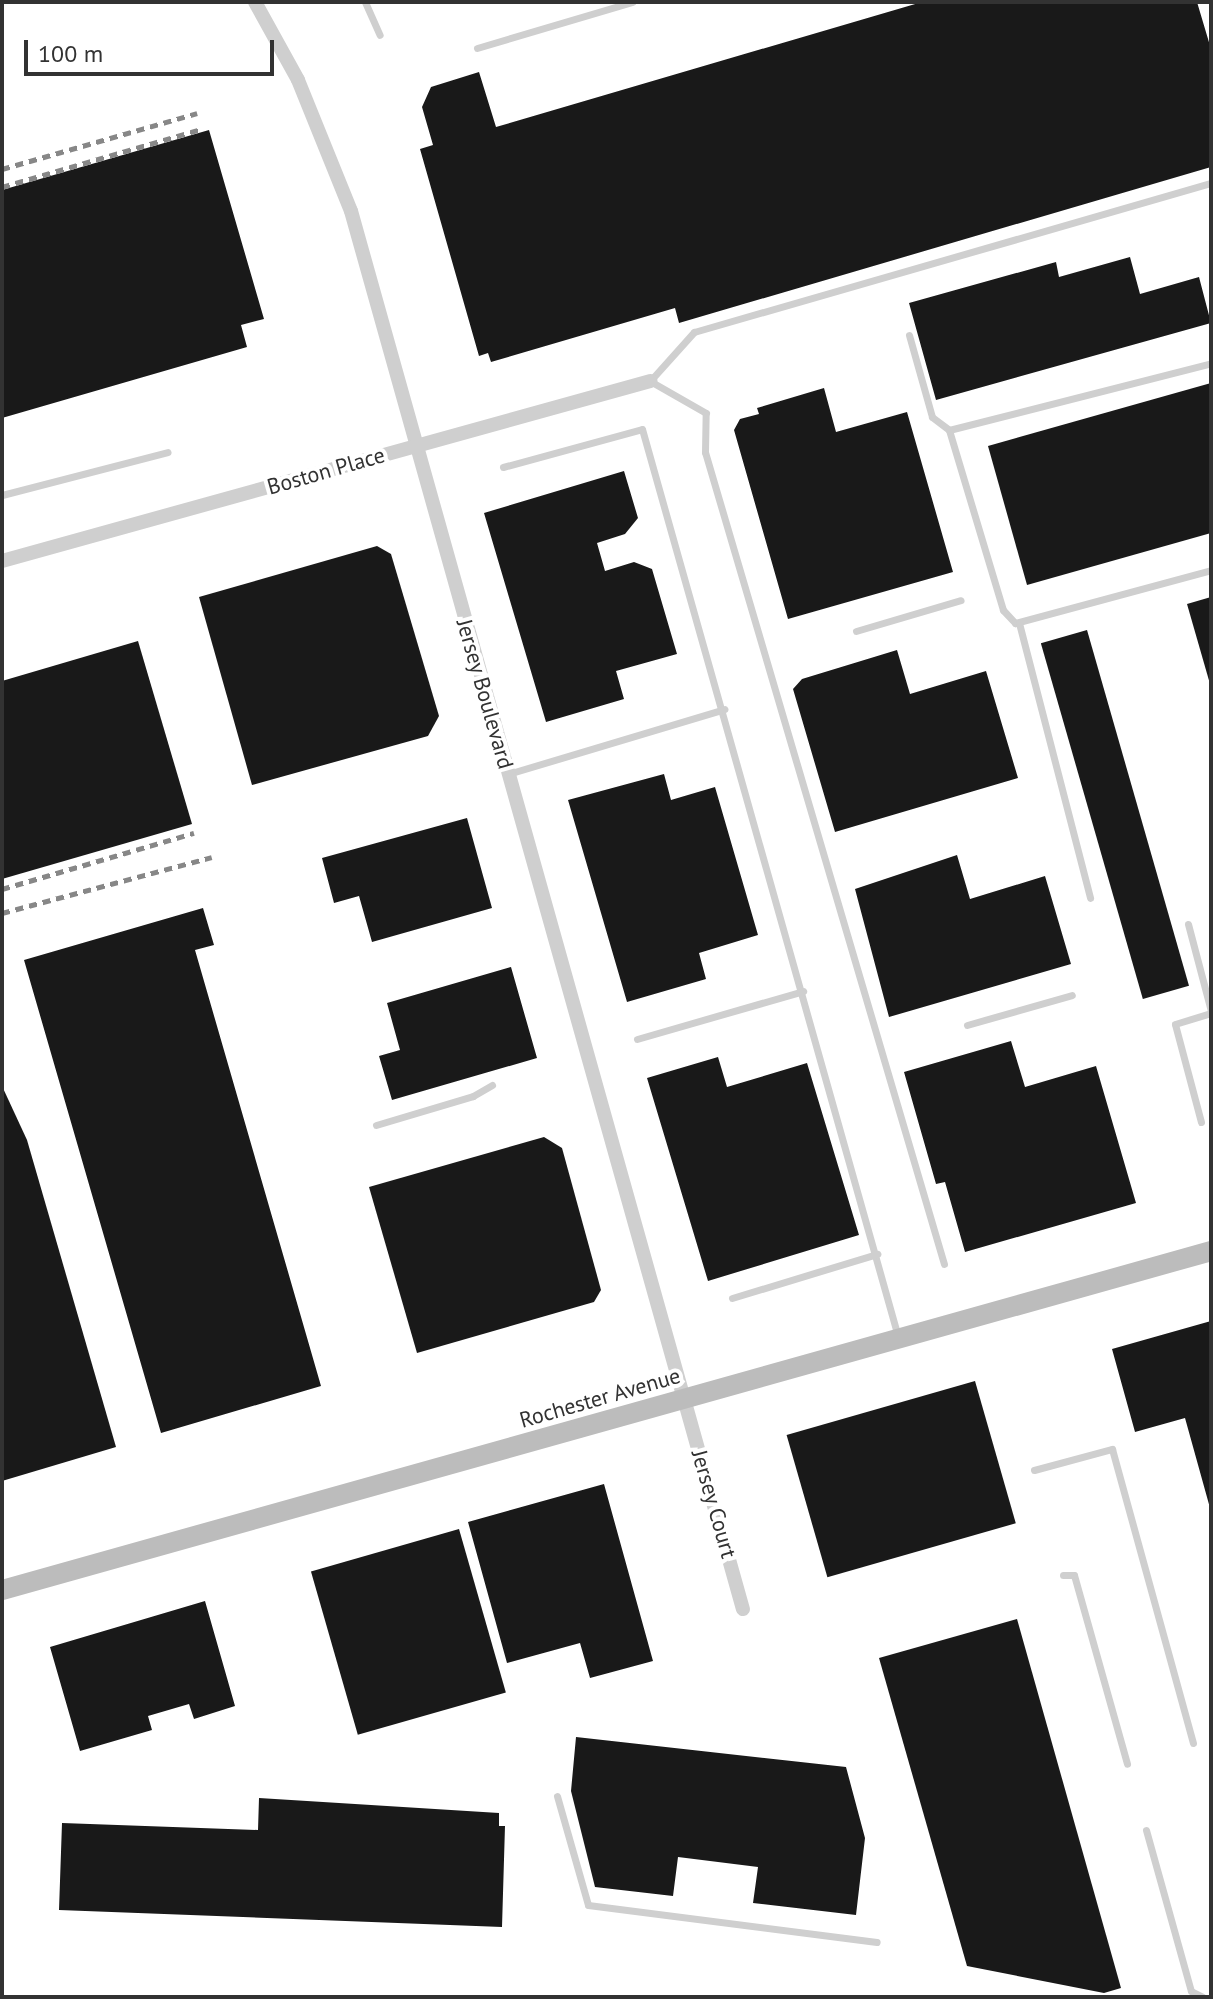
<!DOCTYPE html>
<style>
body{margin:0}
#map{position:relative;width:1213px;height:1999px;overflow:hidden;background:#fff;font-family:"PT Sans",sans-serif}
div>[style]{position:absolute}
.building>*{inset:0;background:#191919;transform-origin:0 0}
.lane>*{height:7px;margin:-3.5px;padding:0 3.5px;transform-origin:3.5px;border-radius:3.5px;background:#cfcfcf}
.street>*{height:14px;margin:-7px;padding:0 7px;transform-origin:7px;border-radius:7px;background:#cfcfcf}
.secondary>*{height:20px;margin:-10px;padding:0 10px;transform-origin:10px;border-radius:10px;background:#bcbcbc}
.rail>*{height:5px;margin-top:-2.5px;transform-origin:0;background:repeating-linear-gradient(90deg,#878787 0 8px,transparent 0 14px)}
span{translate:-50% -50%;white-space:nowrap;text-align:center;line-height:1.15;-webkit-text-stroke:8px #fff;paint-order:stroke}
.street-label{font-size:22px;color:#323232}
.frame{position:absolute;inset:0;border:4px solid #323232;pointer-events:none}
.scale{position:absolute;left:24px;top:40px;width:250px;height:36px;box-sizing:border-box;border:4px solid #323232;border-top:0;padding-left:10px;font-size:24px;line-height:28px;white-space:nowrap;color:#323232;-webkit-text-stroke:6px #fff;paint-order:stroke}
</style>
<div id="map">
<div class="building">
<i style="clip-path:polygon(922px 2px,1197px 2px,1211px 49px,1211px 167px,679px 323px,675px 308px,491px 362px,488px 353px,479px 356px,420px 149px,433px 145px,422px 107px,431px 87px,479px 72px,496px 127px)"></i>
<i style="clip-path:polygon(209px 130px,264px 319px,241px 325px,247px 347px,2px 418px,2px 190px)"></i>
<i style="clip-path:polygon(1130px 257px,1140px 294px,1199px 277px,1211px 323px,936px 400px,909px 303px,1056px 262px,1059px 277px)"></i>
<i style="clip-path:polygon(1211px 383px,1211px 533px,1027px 585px,988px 446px)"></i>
<i style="clip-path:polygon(824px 388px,836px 432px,907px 412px,953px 572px,788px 619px,734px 430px,740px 419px,759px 414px,757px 408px)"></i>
<i style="clip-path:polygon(624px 471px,638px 518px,625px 534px,597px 543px,605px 571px,634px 562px,652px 569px,677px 654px,616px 671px,624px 699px,546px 722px,484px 513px)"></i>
<i style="clip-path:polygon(377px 546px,391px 554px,439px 716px,428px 736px,252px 785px,199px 597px)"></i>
<i style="clip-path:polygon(1211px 597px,1211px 684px,1210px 684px,1187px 604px)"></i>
<i style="left:1087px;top:630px;width:370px;height:48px;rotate:74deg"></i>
<i style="clip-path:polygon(138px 641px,192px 824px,2px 879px,2px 681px)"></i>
<i style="clip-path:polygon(897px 650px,910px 694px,986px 671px,1018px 778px,835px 832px,793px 689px,802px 679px)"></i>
<i style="clip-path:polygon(664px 774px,671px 800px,715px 787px,758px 935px,699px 953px,706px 979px,627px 1002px,568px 800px)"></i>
<i style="clip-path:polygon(467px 818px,492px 908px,372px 942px,359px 896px,334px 903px,322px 858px)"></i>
<i style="clip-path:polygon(957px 855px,970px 899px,1045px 876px,1071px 964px,889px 1017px,855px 889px)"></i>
<i style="clip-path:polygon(203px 908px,214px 945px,195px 950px,321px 1386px,161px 1433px,24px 960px)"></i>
<i style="clip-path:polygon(511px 967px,537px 1058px,392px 1100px,379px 1056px,400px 1050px,387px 1003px)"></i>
<i style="clip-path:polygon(1011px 1041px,1025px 1087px,1096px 1066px,1136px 1203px,965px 1252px,945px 1182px,936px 1184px,904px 1072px)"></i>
<i style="clip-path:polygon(718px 1057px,727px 1087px,807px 1063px,859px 1235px,708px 1281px,647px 1078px)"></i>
<i style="clip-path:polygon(2px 1086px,27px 1140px,116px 1447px,2px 1481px)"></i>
<i style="clip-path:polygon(544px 1137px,562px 1148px,601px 1290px,594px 1302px,417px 1353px,369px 1187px)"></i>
<i style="clip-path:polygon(1211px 1321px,1211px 1508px,1210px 1508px,1185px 1418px,1135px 1432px,1112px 1349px)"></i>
<i style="left:975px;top:1381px;width:148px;height:196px;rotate:74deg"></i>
<i style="clip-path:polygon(604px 1484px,653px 1661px,590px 1678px,580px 1643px,507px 1663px,468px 1522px)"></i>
<i style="left:459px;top:1529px;width:170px;height:154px;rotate:74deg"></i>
<i style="clip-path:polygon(205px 1601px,235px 1706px,194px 1719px,189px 1704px,148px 1716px,152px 1730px,80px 1751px,50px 1647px)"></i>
<i style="clip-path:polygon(1017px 1619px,1121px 1988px,1104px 1993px,967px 1966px,879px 1658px)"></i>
<i style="clip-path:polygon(576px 1737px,846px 1767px,865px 1838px,856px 1915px,753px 1903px,758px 1867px,678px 1857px,673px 1896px,595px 1887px,571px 1791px)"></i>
<i style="clip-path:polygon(259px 1798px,499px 1813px,499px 1826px,505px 1826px,502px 1927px,59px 1910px,62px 1823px,258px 1830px)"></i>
</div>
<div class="lane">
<i style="left:365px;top:2px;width:36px;rotate:66deg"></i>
<i style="left:477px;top:48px;width:162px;rotate:-16.5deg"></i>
<i style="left:909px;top:335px;width:85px;rotate:74.3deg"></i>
<i style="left:932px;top:417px;width:21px;rotate:37deg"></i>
<i style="left:949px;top:430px;width:270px;rotate:-14.3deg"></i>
<i style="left:949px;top:430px;width:188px;rotate:73.3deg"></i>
<i style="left:1003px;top:610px;width:18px;rotate:47deg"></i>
<i style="left:1015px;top:623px;width:203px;rotate:-15.1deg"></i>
<i style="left:503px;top:467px;width:144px;rotate:-15.3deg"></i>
<i style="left:642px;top:429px;width:943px;rotate:74.25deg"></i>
<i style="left:2px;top:495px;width:171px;rotate:-14.5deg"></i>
<i style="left:1019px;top:623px;width:284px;rotate:75.5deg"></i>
<i style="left:856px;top:631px;width:109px;rotate:-16.4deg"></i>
<i style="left:508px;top:774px;width:226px;rotate:-16.7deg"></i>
<i style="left:1188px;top:924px;width:90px;rotate:75.2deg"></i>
<i style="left:967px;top:1025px;width:109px;rotate:-15.9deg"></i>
<i style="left:637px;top:1039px;width:173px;rotate:-16.1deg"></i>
<i style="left:1201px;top:1122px;width:101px;rotate:-104.9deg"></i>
<i style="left:1175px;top:1024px;width:38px;rotate:-17deg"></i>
<i style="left:376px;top:1125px;width:101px;rotate:-16.6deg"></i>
<i style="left:473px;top:1096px;width:22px;rotate:-30deg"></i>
<i style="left:944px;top:1264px;width:846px;rotate:-106.4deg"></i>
<i style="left:705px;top:452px;width:39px;rotate:-89deg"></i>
<i style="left:706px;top:413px;width:64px;rotate:-150.3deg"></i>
<i style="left:650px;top:381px;width:66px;rotate:-48.1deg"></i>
<i style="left:694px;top:332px;width:538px;rotate:-16.08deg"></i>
<i style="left:732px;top:1298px;width:152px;rotate:-16.9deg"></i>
<i style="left:1034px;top:1470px;width:81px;rotate:-15.1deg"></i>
<i style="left:1112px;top:1449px;width:305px;rotate:74.6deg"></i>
<i style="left:1063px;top:1575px;width:11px"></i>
<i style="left:1074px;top:1575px;width:196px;rotate:74.3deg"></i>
<i style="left:557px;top:1796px;width:113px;rotate:74.1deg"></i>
<i style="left:588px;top:1905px;width:291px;rotate:7.3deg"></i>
<i style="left:1146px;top:1830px;width:167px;rotate:74.4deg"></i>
<i style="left:1191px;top:1991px;width:13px;rotate:27deg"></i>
</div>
<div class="street">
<i style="left:255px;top:2px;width:89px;rotate:61.1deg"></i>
<i style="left:298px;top:80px;width:141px;rotate:68deg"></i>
<i style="left:351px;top:211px;width:1452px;rotate:74.34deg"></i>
<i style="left:2px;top:561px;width:673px;rotate:-15.52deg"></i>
</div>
<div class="secondary">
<i style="left:2px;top:1590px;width:1256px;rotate:-15.66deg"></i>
</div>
<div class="rail">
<i style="left:2px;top:169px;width:203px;rotate:-16deg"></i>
<i style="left:2px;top:187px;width:208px;rotate:-16.2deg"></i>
<i style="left:2px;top:889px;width:200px;rotate:-16.3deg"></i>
<i style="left:2px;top:913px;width:217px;rotate:-14.9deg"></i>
</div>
<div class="street-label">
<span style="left:326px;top:471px;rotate:-16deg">Boston Place</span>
<span style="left:485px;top:694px;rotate:74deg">Jersey Boulevard</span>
<span style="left:600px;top:1398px;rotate:-16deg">Rochester Avenue</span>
<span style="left:714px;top:1504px;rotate:74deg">Jersey Court</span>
</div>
<div class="frame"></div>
<div class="scale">100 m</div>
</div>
